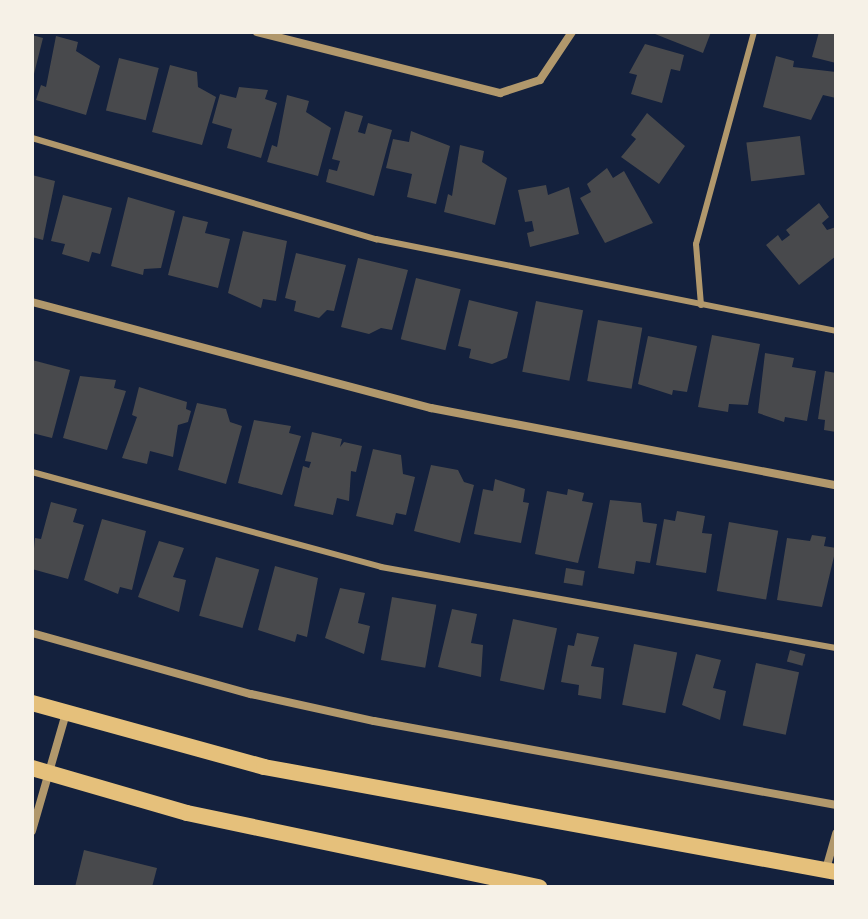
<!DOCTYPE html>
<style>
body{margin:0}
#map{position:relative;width:868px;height:919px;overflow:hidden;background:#14213d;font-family:"PT Sans Narrow",sans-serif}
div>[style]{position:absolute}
.building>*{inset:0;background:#48494c;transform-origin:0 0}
.service>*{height:6px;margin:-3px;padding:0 3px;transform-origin:3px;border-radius:3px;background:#b1986c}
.minor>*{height:8px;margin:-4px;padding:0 4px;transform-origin:4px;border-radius:4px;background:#b1986c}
.secondary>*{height:16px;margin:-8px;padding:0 8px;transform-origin:8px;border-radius:8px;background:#e5c07b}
span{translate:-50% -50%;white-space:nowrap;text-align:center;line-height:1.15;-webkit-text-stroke:6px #f6f1e7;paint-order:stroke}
.frame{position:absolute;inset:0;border:34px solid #f6f1e7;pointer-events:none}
</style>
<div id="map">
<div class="building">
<i style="clip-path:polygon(650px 32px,711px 32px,703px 53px)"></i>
<i style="clip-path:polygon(819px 32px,836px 32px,836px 63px,812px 57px)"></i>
<i style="clip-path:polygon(32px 35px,43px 38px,33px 78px,32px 78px)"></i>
<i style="clip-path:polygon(56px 36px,78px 42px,76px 51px,100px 66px,86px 115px,36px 100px,41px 85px,46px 87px)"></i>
<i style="clip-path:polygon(645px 44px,684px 55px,680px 71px,671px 69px,662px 103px,631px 94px,637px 75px,629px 73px)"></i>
<i style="clip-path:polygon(776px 56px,794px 61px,793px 67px,836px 72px,836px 98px,823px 95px,811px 120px,763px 107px)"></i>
<i style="left:119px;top:58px;width:41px;height:54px;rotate:14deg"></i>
<i style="clip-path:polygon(170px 65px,197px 72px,198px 87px,216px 97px,202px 145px,152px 132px)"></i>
<i style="clip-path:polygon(239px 87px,268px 90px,265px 99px,277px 103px,261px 158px,227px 148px,232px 129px,212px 123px,220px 94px,236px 98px)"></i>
<i style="clip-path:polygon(287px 95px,309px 101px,306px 112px,331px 128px,318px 176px,267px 162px,272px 145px,277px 147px)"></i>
<i style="clip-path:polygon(345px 111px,363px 116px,358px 132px,365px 134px,368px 123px,392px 130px,374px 196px,326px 182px,329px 169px,337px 171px,340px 161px,332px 159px)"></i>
<i style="clip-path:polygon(647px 113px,685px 146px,659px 184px,621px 157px,636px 139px,631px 135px)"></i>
<i style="clip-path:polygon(411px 131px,450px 146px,436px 204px,407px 197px,412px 174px,386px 168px,393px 139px,409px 142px)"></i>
<i style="left:800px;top:136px;width:39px;height:54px;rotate:83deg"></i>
<i style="clip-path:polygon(460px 145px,484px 151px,482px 162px,507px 178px,495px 225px,444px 212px,448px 194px,452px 196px)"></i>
<i style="clip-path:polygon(607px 168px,613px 178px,624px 171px,653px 223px,605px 243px,580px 198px,591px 192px,587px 184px)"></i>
<i style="clip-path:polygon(32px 175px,55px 181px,43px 240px,32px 237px)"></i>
<i style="clip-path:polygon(546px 185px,548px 195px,569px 187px,579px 234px,530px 247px,527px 233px,534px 231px,532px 221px,525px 222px,518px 190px)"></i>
<i style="clip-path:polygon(63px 195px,112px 208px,100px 254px,92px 252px,89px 262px,62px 254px,65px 244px,51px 241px)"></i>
<i style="clip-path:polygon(128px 197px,175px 211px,161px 268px,144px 269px,143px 275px,111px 266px)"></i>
<i style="clip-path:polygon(819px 203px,829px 217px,822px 223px,827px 230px,836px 227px,836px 256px,799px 285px,766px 245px,778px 235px,782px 241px,790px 235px,786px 230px)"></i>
<i style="clip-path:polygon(183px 216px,208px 222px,205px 233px,230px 239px,218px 288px,168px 275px)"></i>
<i style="clip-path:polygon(243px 231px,287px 241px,276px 301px,263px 299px,261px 308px,228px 293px)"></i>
<i style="clip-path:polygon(296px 253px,346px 265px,334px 311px,327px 310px,319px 318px,294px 311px,296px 301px,285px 298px)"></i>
<i style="clip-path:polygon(358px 258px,408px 270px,392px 330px,381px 328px,369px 334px,341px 327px)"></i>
<i style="left:416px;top:278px;width:46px;height:63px;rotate:14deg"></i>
<i style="clip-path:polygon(469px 300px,518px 312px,507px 358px,492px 364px,469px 358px,471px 349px,458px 346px)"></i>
<i style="left:536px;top:301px;width:48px;height:72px;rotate:11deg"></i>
<i style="left:598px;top:320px;width:45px;height:62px;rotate:10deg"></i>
<i style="clip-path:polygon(712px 335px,760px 344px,748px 405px,729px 404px,728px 412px,698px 407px)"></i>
<i style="clip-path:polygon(648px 336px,697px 346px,687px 392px,673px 390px,672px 395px,638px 384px)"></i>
<i style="clip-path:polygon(765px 353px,794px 358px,792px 367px,816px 371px,807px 421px,785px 417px,784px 422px,758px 413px)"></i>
<i style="clip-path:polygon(32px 360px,70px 370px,52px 438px,32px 433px)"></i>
<i style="clip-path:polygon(825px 371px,836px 373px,836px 432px,824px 430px,825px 420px,818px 419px)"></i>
<i style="clip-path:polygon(80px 376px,116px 380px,114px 388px,126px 391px,107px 450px,63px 438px)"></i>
<i style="clip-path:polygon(139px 387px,187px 402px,186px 409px,191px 411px,188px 422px,178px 425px,173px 457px,150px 451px,147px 464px,122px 458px,137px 417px,132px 415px)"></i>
<i style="clip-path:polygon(197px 403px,226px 409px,230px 422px,242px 426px,226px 484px,178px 470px)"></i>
<i style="clip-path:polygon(254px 420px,291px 426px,289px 433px,301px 436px,282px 495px,238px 483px)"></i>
<i style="clip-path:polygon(312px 432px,342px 439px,340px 447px,344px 442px,362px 446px,356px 472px,351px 471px,349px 501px,337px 498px,333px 515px,294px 506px,303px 466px,309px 468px,311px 462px,305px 461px)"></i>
<i style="clip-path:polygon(373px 449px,401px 455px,403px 474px,415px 477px,406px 515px,396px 513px,393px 525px,356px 516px)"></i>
<i style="clip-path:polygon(431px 465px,458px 470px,464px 482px,474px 485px,460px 543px,414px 531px)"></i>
<i style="clip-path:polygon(495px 479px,525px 489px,523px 502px,529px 503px,521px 543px,474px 534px,483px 489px,493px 491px)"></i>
<i style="clip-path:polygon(568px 489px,584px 493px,582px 501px,593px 503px,578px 563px,535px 554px,547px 491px,567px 495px)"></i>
<i style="clip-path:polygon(610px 500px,641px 503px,643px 522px,657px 524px,650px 563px,636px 561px,634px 574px,598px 568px)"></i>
<i style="clip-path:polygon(51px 502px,77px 509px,73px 522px,84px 525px,68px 579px,32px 569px,35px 538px,41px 539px)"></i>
<i style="clip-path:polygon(677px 511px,705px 516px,702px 533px,712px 534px,706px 573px,656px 565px,664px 519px,675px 521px)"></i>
<i style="clip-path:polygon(102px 519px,146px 531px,132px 590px,120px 587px,118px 594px,84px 580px)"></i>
<i style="left:729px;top:522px;width:50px;height:70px;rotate:10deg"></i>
<i style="clip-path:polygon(812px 535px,826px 537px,824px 546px,836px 548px,822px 607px,777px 600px,787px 538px,810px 541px)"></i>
<i style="clip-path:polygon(159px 541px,184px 548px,173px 577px,186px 580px,179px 612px,138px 597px)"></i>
<i style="left:216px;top:557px;width:45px;height:61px;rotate:16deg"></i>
<i style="clip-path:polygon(275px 566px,318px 578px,307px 637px,297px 634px,295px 642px,258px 630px)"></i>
<i style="left:566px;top:568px;width:19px;height:15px;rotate:9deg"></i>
<i style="clip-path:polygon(340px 588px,365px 593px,358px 623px,370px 626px,364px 654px,325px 638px)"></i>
<i style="left:392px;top:597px;width:45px;height:64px;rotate:10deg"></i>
<i style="clip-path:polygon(452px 609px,477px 614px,471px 643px,483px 645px,481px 677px,438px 667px)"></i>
<i style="left:513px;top:619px;width:45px;height:63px;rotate:12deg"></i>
<i style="clip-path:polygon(577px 633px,599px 637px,591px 666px,604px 668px,601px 699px,578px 695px,579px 685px,561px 682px,568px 645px,574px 646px)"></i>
<i style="left:634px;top:644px;width:44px;height:62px;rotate:11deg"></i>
<i style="left:790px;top:650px;width:16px;height:12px;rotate:15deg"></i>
<i style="clip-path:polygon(696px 654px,721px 660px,713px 688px,726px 691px,720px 720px,682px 705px)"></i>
<i style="left:756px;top:663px;width:44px;height:64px;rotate:12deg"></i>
<i style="clip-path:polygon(84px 850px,157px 868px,152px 887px,75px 887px)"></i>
</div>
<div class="service">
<i style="left:32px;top:138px;width:359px;rotate:16.4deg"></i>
<i style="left:376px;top:239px;width:469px;rotate:11.3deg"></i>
<i style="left:701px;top:305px;width:61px;rotate:-94.7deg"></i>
<i style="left:696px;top:244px;width:220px;rotate:-74.7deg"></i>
<i style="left:32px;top:472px;width:362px;rotate:15.2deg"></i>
<i style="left:381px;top:567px;width:462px;rotate:10.1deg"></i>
</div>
<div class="minor">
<i style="left:257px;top:32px;width:251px;rotate:14.1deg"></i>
<i style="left:500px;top:93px;width:42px;rotate:-18deg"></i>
<i style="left:540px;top:80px;width:58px;rotate:-56.3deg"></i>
<i style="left:32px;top:302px;width:413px;rotate:14.9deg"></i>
<i style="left:431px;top:408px;width:412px;rotate:10.8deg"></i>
<i style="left:32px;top:633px;width:227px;rotate:15.6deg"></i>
<i style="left:251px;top:694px;width:126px;rotate:12.4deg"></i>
<i style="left:374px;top:721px;width:470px;rotate:10.3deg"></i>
<i style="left:32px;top:831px;width:123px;rotate:-73.9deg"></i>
<i style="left:826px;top:869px;width:37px;rotate:-74deg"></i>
</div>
<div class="secondary">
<i style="left:32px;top:703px;width:241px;rotate:15.4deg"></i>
<i style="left:264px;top:767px;width:582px;rotate:10.4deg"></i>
<i style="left:32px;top:768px;width:161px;rotate:16.2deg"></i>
<i style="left:187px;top:813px;width:360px;rotate:11.9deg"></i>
</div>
<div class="frame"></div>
</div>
